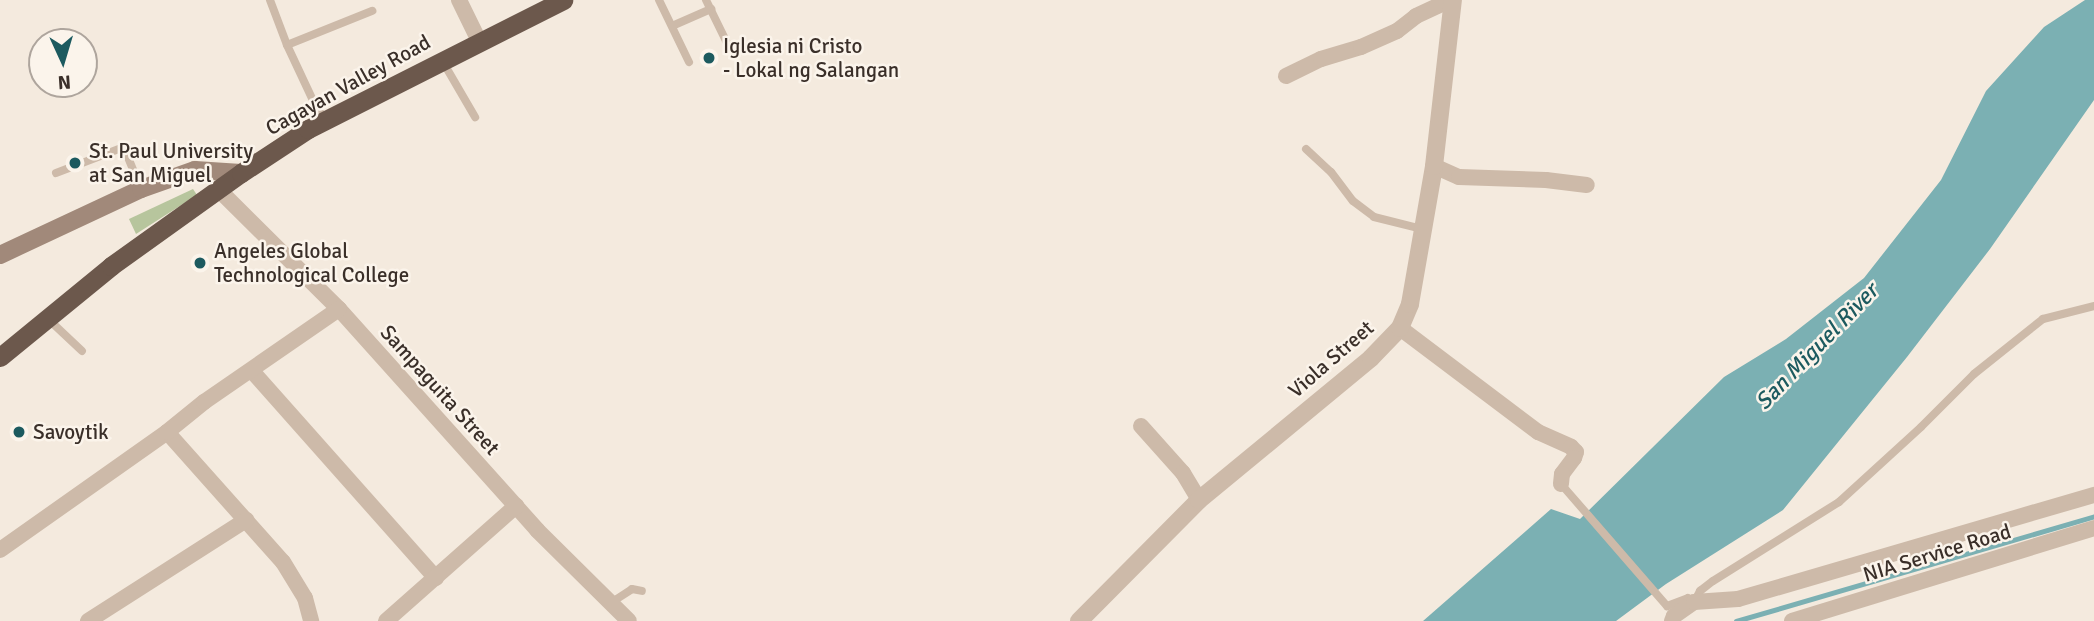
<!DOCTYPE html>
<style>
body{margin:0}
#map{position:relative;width:2094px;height:621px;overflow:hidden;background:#f4eade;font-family:Signika,sans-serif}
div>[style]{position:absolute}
.green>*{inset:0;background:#b7c59d}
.water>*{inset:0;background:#7bb0b3}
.stream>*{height:5px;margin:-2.5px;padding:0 2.5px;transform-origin:2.5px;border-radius:2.5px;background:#7bb0b3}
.service>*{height:8px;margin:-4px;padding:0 4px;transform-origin:4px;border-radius:4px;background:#cdbaa9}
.minor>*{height:16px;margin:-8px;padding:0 8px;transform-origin:8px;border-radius:8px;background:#cdbaa9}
.tertiary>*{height:18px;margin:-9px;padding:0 9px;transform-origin:9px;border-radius:9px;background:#cdbaa9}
.secondary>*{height:18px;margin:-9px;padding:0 9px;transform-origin:9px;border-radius:9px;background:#a1897a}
.trunk>*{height:19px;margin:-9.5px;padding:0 9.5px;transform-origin:9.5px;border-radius:9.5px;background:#6c584c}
.dots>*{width:19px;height:19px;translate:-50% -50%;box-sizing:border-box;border:4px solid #fbf4eb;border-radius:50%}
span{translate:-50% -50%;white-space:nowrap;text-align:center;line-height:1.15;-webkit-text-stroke:5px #fbf4eb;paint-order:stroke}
.poi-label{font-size:21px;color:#3a2f29}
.left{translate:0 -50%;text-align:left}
.street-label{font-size:21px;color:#3a2f29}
.water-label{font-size:23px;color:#1c5a5f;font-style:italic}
.north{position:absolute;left:28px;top:28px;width:70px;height:70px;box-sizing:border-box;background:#fbf4eb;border:2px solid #aea59d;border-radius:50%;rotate:176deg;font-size:19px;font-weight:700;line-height:28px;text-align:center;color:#3a2f29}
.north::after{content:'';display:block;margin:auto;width:24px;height:32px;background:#1c5a5f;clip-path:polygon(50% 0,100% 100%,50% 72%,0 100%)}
</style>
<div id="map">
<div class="green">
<i style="clip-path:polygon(193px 189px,197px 195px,136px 234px,129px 219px)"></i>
</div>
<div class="water">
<i style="clip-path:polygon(2085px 0,2094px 0,2094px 100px,1990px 249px,1907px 357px,1783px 510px,1666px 584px,1616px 621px,1423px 621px,1551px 509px,1580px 519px,1724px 377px,1786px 339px,1864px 278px,1941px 180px,1986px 91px,2044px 27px)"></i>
</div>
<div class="stream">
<i style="left:1736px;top:621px;width:373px;rotate:-16.3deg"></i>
</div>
<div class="service">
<i style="left:270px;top:0;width:48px;rotate:69.3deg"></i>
<i style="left:287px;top:45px;width:71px;rotate:64.9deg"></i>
<i style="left:317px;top:109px;width:13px;rotate:48deg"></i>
<i style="left:659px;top:0;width:69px;rotate:64.2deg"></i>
<i style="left:706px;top:0;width:50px;rotate:63.9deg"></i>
<i style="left:672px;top:26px;width:43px;rotate:-23.6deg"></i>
<i style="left:287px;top:45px;width:92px;rotate:-21.8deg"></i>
<i style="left:443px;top:62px;width:64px;rotate:59.8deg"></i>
<i style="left:1306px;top:149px;width:34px;rotate:43deg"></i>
<i style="left:1331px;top:172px;width:36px;rotate:53deg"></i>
<i style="left:1353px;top:201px;width:26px;rotate:37deg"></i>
<i style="left:1374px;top:217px;width:49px;rotate:14deg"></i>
<i style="left:56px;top:173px;width:70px;rotate:-21deg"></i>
<i style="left:121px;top:148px;width:4px;rotate:27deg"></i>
<i style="left:125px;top:150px;width:42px;rotate:67.7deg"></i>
<i style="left:47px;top:318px;width:48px;rotate:43.3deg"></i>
<i style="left:1561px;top:484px;width:162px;rotate:49deg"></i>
<i style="left:1667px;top:606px;width:22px;rotate:-21deg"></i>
<i style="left:1688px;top:598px;width:7px;rotate:34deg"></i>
<i style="left:1694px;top:602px;width:13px;rotate:-61deg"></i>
<i style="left:1700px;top:591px;width:16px;rotate:-38deg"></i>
<i style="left:1713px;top:581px;width:149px;rotate:-32.1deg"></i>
<i style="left:1839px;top:502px;width:111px;rotate:-42.4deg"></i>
<i style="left:1921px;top:427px;width:75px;rotate:-45deg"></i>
<i style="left:1974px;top:374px;width:88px;rotate:-38.6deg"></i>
<i style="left:2043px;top:319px;width:53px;rotate:-14.3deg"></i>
<i style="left:609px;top:604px;width:27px;rotate:-33deg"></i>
<i style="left:632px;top:589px;width:10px;rotate:11deg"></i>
</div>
<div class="minor">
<i style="left:459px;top:0;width:46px;rotate:64deg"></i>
<i style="left:1286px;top:76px;width:39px;rotate:-26deg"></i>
<i style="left:1321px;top:59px;width:42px;rotate:-16.7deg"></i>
<i style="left:1361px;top:47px;width:39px;rotate:-24deg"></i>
<i style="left:1397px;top:31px;width:24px;rotate:-38deg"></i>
<i style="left:1416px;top:16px;width:38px;rotate:-25deg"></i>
<i style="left:1434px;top:166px;width:27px;rotate:24deg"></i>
<i style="left:1459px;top:177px;width:87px;rotate:2deg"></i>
<i style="left:1546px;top:180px;width:41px;rotate:7deg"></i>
<i style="left:218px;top:189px;width:170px;rotate:44.8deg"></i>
<i style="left:339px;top:309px;width:297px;rotate:48.1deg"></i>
<i style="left:537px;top:530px;width:129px;rotate:44.7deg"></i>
<i style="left:1400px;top:328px;width:173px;rotate:37deg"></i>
<i style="left:1538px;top:432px;width:36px;rotate:24deg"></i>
<i style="left:1571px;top:447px;width:7px;rotate:45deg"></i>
<i style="left:1576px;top:452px;width:6px;rotate:108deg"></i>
<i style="left:1574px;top:458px;width:20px;rotate:127deg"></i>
<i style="left:1562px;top:474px;width:10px;rotate:96deg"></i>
<i style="left:252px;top:371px;width:277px;rotate:48.4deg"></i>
<i style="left:1141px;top:426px;width:63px;rotate:48.2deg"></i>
<i style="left:1183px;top:473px;width:31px;rotate:59deg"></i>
<i style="left:167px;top:432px;width:174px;rotate:48.3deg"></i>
<i style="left:283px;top:562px;width:42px;rotate:58.6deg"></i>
<i style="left:305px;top:598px;width:24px;rotate:75deg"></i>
<i style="left:0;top:550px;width:204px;rotate:-35.2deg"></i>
<i style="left:167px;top:432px;width:48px;rotate:-39deg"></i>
<i style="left:204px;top:402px;width:164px;rotate:-34.6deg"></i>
<i style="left:88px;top:621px;width:188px;rotate:-32.6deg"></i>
<i style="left:386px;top:621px;width:174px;rotate:-41.5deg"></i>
<i style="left:1672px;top:621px;width:5px;rotate:-68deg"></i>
<i style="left:1674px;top:616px;width:24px;rotate:-35deg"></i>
<i style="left:1694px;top:602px;width:44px;rotate:-3.9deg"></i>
<i style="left:1738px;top:599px;width:371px;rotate:-16.3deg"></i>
<i style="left:1792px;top:621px;width:316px;rotate:-17.1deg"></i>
</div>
<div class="tertiary">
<i style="left:1079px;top:621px;width:170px;rotate:-45.2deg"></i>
<i style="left:1199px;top:500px;width:223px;rotate:-39.5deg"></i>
<i style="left:1371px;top:358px;width:42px;rotate:-46deg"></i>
<i style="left:1400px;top:328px;width:26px;rotate:-67deg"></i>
<i style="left:1410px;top:304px;width:140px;rotate:-80.1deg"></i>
<i style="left:1434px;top:166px;width:167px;rotate:-83.5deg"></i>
</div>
<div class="secondary">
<i style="left:0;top:255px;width:156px;rotate:-25.1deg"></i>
<i style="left:141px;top:189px;width:57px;rotate:-19.4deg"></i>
<i style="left:195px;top:170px;width:46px;rotate:3.7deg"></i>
</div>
<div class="trunk">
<i style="left:0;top:357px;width:144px;rotate:-39.3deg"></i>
<i style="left:111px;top:266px;width:160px;rotate:-35.6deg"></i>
<i style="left:241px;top:173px;width:80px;rotate:-33.3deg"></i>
<i style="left:308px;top:129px;width:286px;rotate:-26.8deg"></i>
</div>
<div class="dots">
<i style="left:709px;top:58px;background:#1c5a5f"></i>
<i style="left:75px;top:163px;background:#1c5a5f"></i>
<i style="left:200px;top:263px;background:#1c5a5f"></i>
<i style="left:19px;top:432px;background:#1c5a5f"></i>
</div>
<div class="poi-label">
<span class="left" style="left:723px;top:58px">Iglesia ni Cristo<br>- Lokal ng Salangan</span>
<span class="left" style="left:89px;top:163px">St. Paul University<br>at San Miguel</span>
<span class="left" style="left:214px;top:263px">Angeles Global<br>Technological College</span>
<span class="left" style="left:33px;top:432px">Savoytik</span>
</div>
<div class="street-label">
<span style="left:348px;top:85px;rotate:-29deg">Cagayan Valley Road</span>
<span style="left:1331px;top:359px;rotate:-41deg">Viola Street</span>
<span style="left:440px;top:390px;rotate:48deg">Sampaguita Street</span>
<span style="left:1937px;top:553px;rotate:-17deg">NIA Service Road</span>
</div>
<div class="water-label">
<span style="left:1817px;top:347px;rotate:-46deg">San Miguel River</span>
</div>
<div class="north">N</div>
</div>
